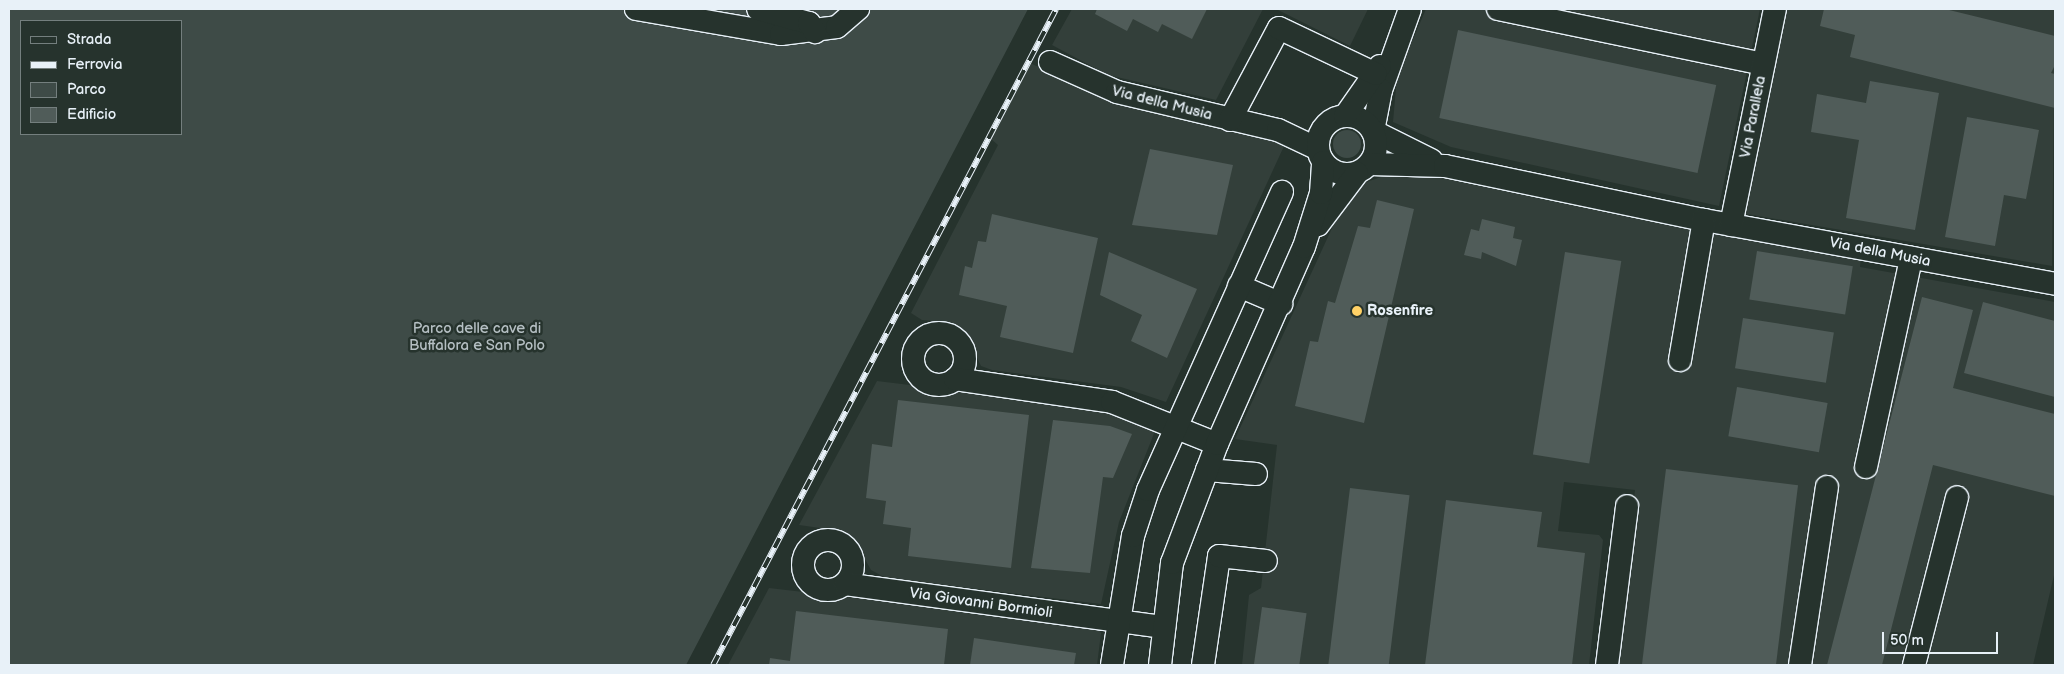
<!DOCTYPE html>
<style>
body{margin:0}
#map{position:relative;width:2064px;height:674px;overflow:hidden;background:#26332d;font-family:"Balsamiq Sans",sans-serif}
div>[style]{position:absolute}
.built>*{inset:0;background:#333f3a}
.green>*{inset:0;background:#3e4b47}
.round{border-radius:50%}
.building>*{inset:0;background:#505c59;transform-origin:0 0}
.roads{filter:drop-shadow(1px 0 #e8f1f8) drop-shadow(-1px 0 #e8f1f8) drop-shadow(0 1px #e8f1f8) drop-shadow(0 -1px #e8f1f8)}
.minor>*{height:22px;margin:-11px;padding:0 11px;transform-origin:11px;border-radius:11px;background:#26332d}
.minor>.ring{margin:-11px;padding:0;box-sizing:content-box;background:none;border:22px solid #26332d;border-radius:50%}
.rail>*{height:5.5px;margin-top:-2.75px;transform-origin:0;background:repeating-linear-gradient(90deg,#26332d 0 11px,#e8f1f8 0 22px);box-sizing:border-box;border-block:1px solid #e8f1f8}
.dots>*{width:14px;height:14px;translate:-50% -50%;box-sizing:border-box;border:2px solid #26332d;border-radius:50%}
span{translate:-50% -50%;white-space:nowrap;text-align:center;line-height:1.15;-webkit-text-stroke:5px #26332d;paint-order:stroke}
.street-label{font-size:15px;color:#e8f1f8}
.poi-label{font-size:15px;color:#e8f1f8;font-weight:700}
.left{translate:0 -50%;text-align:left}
.park-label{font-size:15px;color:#b5bfc3}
.frame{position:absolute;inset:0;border:10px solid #e8f1f8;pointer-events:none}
.legend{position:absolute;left:20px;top:20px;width:162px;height:115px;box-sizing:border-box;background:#26332d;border:1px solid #747f7e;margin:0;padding:6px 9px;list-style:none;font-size:15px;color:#e8f1f8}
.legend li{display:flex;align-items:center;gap:10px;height:25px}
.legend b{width:25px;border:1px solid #747f7e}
.scale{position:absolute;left:1882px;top:632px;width:116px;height:22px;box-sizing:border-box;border:2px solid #e8f1f8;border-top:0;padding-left:6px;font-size:15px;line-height:18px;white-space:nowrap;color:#e8f1f8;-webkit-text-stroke:4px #26332d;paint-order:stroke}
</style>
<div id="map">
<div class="built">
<i style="clip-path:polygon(1072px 9px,1263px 9px,1216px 100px,1108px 75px,1052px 45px)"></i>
<i style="clip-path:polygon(1276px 9px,1368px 9px,1350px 46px)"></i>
<i style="clip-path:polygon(1426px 9px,1760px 9px,1719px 206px,1451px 147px,1393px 122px,1397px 76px)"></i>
<i style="clip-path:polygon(1781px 9px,2055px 9px,2052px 266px,1741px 213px)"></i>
<i style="clip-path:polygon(1030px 63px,1092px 92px,1285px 144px,1166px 402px,1121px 387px,992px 370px,981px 366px,964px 331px,951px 322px,922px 320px,911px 313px,998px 145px,991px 139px)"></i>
<i style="clip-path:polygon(1395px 172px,1417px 173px,1692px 230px,1861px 255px,1860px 267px,2055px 302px,2055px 571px,2033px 665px,1615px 665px,1635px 490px,1564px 482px,1558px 531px,1599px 535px,1603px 540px,1589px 665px,1242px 665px,1249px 595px,1261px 588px,1277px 445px,1235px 439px,1344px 202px,1358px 185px)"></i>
<i style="clip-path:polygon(877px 381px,1113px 410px,1155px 431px,1119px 522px,1101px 604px,886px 578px,871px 570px,853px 538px,841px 531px,799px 525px)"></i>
<i style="clip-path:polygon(769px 588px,1096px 626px,1101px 633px,1097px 665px,728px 665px)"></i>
</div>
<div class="green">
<i style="clip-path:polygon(evenodd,9px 9px,1028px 9px,686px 665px,9px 665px,9px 9px,21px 21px,181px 21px,181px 134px,21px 134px,21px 21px)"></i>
<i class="round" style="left:1333px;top:130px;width:28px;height:28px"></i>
</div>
<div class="building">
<i style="clip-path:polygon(1097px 9px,1207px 9px,1192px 39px,1162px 24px,1158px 32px,1133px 19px,1127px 31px,1095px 14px)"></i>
<i style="clip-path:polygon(1824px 9px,1945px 9px,2055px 36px,2055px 65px,2051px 73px,2055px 74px,2055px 108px,1850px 57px,1855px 35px,1820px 26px)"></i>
<i style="left:1458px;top:30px;width:264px;height:90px;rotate:12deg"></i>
<i style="clip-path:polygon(1870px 81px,1939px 93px,1915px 230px,1846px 218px,1859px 140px,1811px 132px,1817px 94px,1866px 103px)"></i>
<i style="clip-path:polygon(1967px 117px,2039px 130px,2026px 199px,2004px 195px,1995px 246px,1945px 237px)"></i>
<i style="clip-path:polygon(1150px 149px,1233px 165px,1217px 235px,1132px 225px)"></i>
<i style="clip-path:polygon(1377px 200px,1414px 209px,1364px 423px,1295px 406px,1310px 341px,1318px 342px,1328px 301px,1335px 303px,1358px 226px,1370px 228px)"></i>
<i style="clip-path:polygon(992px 214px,1098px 238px,1073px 353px,1000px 337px,1007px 306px,959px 295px,965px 266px,972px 268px,978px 241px,986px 242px)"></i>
<i style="clip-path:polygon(1482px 219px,1515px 227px,1513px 238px,1522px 240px,1516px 266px,1482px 252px,1481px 259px,1464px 255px,1471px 229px,1479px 231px)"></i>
<i style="left:1757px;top:251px;width:97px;height:49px;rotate:9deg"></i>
<i style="clip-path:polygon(1109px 252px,1197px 289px,1167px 358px,1131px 341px,1142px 315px,1100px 295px)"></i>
<i style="left:1565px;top:252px;width:57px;height:205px;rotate:9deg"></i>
<i style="clip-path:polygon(1922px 297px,1973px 310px,1953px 388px,2055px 414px,2055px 496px,1933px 465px,1882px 665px,1827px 665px)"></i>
<i style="clip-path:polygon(1983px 302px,2055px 321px,2055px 397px,1964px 373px)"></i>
<i style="left:1743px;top:318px;width:92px;height:51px;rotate:9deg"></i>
<i style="left:1737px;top:387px;width:92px;height:50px;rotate:10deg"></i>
<i style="clip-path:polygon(898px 400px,1029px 415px,1011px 568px,908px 556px,911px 528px,883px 524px,886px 501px,866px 498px,872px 444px,892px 447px)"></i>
<i style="clip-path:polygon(1053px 420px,1110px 426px,1132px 434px,1113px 478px,1103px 477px,1090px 573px,1031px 568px)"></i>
<i style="left:1666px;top:469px;width:133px;height:197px;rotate:7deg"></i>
<i style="left:1350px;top:488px;width:60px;height:178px;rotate:7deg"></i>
<i style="clip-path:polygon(1446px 500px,1542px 512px,1537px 547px,1585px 553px,1572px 665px,1425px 665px)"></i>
<i style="left:1262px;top:607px;width:45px;height:58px;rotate:8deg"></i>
<i style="clip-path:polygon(796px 611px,948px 629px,944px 665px,769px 665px,770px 658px,790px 661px)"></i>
<i style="clip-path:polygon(974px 638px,1076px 653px,1074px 665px,970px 665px)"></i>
</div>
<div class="roads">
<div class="minor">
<i style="left:636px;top:9px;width:147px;rotate:9.8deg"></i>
<i style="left:781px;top:34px;width:56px;rotate:-7.1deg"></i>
<i style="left:837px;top:27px;width:28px;rotate:-41deg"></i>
<i style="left:758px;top:9px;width:53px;rotate:15.4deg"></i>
<i style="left:809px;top:23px;width:11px;rotate:56deg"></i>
<i style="left:1410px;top:9px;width:86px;rotate:109.7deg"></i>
<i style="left:1381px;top:90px;width:42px;rotate:101deg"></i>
<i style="left:1373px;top:131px;width:65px;rotate:26.6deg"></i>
<i style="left:1498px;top:9px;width:271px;rotate:11.7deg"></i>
<i style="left:1050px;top:62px;width:73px;rotate:24.1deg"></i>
<i style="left:1117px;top:92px;width:165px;rotate:13.3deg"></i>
<i style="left:1278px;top:130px;width:44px;rotate:25.4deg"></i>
<i class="ring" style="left:1318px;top:116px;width:36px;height:36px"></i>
<i style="left:1345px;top:116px;width:61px;rotate:-55deg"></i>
<i style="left:1230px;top:120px;width:104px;rotate:-62deg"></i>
<i style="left:1279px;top:28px;width:107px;rotate:25.4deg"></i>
<i style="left:1370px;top:164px;width:75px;rotate:1.5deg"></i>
<i style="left:1445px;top:166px;width:265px;rotate:11.8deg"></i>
<i style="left:1704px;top:220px;width:357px;rotate:10.3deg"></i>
<i style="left:1318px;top:225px;width:65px;rotate:-53.1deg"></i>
<i style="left:1731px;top:225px;width:220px;rotate:-78.5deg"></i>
<i style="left:1239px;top:286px;width:46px;rotate:23.2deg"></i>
<i class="ring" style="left:913px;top:333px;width:30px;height:30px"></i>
<i style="left:1680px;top:360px;width:142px;rotate:-80.3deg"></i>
<i style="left:955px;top:379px;width:159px;rotate:8.3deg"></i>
<i style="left:1112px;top:402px;width:113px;rotate:21.8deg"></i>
<i style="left:1866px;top:467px;width:214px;rotate:-77.8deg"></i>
<i style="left:1207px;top:470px;width:49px;rotate:4.7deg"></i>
<i class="ring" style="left:803px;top:540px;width:28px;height:28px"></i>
<i style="left:845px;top:584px;width:322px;rotate:7.7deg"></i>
<i style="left:1112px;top:665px;width:131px;rotate:-80.8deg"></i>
<i style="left:1133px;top:536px;width:48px;rotate:-71.9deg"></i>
<i style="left:1148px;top:490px;width:327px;rotate:-65.8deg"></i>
<i style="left:1160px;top:665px;width:103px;rotate:-83.3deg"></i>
<i style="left:1172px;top:563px;width:127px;rotate:-69.3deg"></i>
<i style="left:1217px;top:444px;width:215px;rotate:-66.2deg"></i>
<i style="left:1304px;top:247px;width:57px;rotate:-72.5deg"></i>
<i style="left:1321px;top:193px;width:31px;rotate:-86deg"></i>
<i style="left:1203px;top:665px;width:110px;rotate:-81.6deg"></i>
<i style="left:1219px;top:556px;width:47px;rotate:6.1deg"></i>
<i style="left:1607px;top:665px;width:160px;rotate:-82.8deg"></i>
<i style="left:1800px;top:665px;width:180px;rotate:-81.4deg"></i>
<i style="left:1914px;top:665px;width:173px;rotate:-75.6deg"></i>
</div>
</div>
<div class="rail">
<i style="left:713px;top:665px;width:740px;rotate:-62.4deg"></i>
</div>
<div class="dots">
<i style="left:1357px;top:311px;background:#ffd166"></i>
</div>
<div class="street-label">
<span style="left:1162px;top:103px;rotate:14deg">Via della Musia</span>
<span style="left:1753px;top:117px;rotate:-79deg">Via Parallela</span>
<span style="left:1880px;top:252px;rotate:11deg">Via della Musia</span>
<span style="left:981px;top:603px;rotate:8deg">Via Giovanni Bormioli</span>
</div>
<div class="poi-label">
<span class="left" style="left:1367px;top:311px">Rosenfire</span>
</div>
<div class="park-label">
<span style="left:477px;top:337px">Parco delle cave di<br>Buffalora e San Polo</span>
</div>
<div class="frame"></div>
<ul class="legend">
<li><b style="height:6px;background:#26332d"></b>Strada</li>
<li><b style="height:6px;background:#e8f1f8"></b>Ferrovia</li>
<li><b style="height:14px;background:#3e4b47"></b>Parco</li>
<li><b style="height:14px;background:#505c59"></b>Edificio</li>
</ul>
<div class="scale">50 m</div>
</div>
